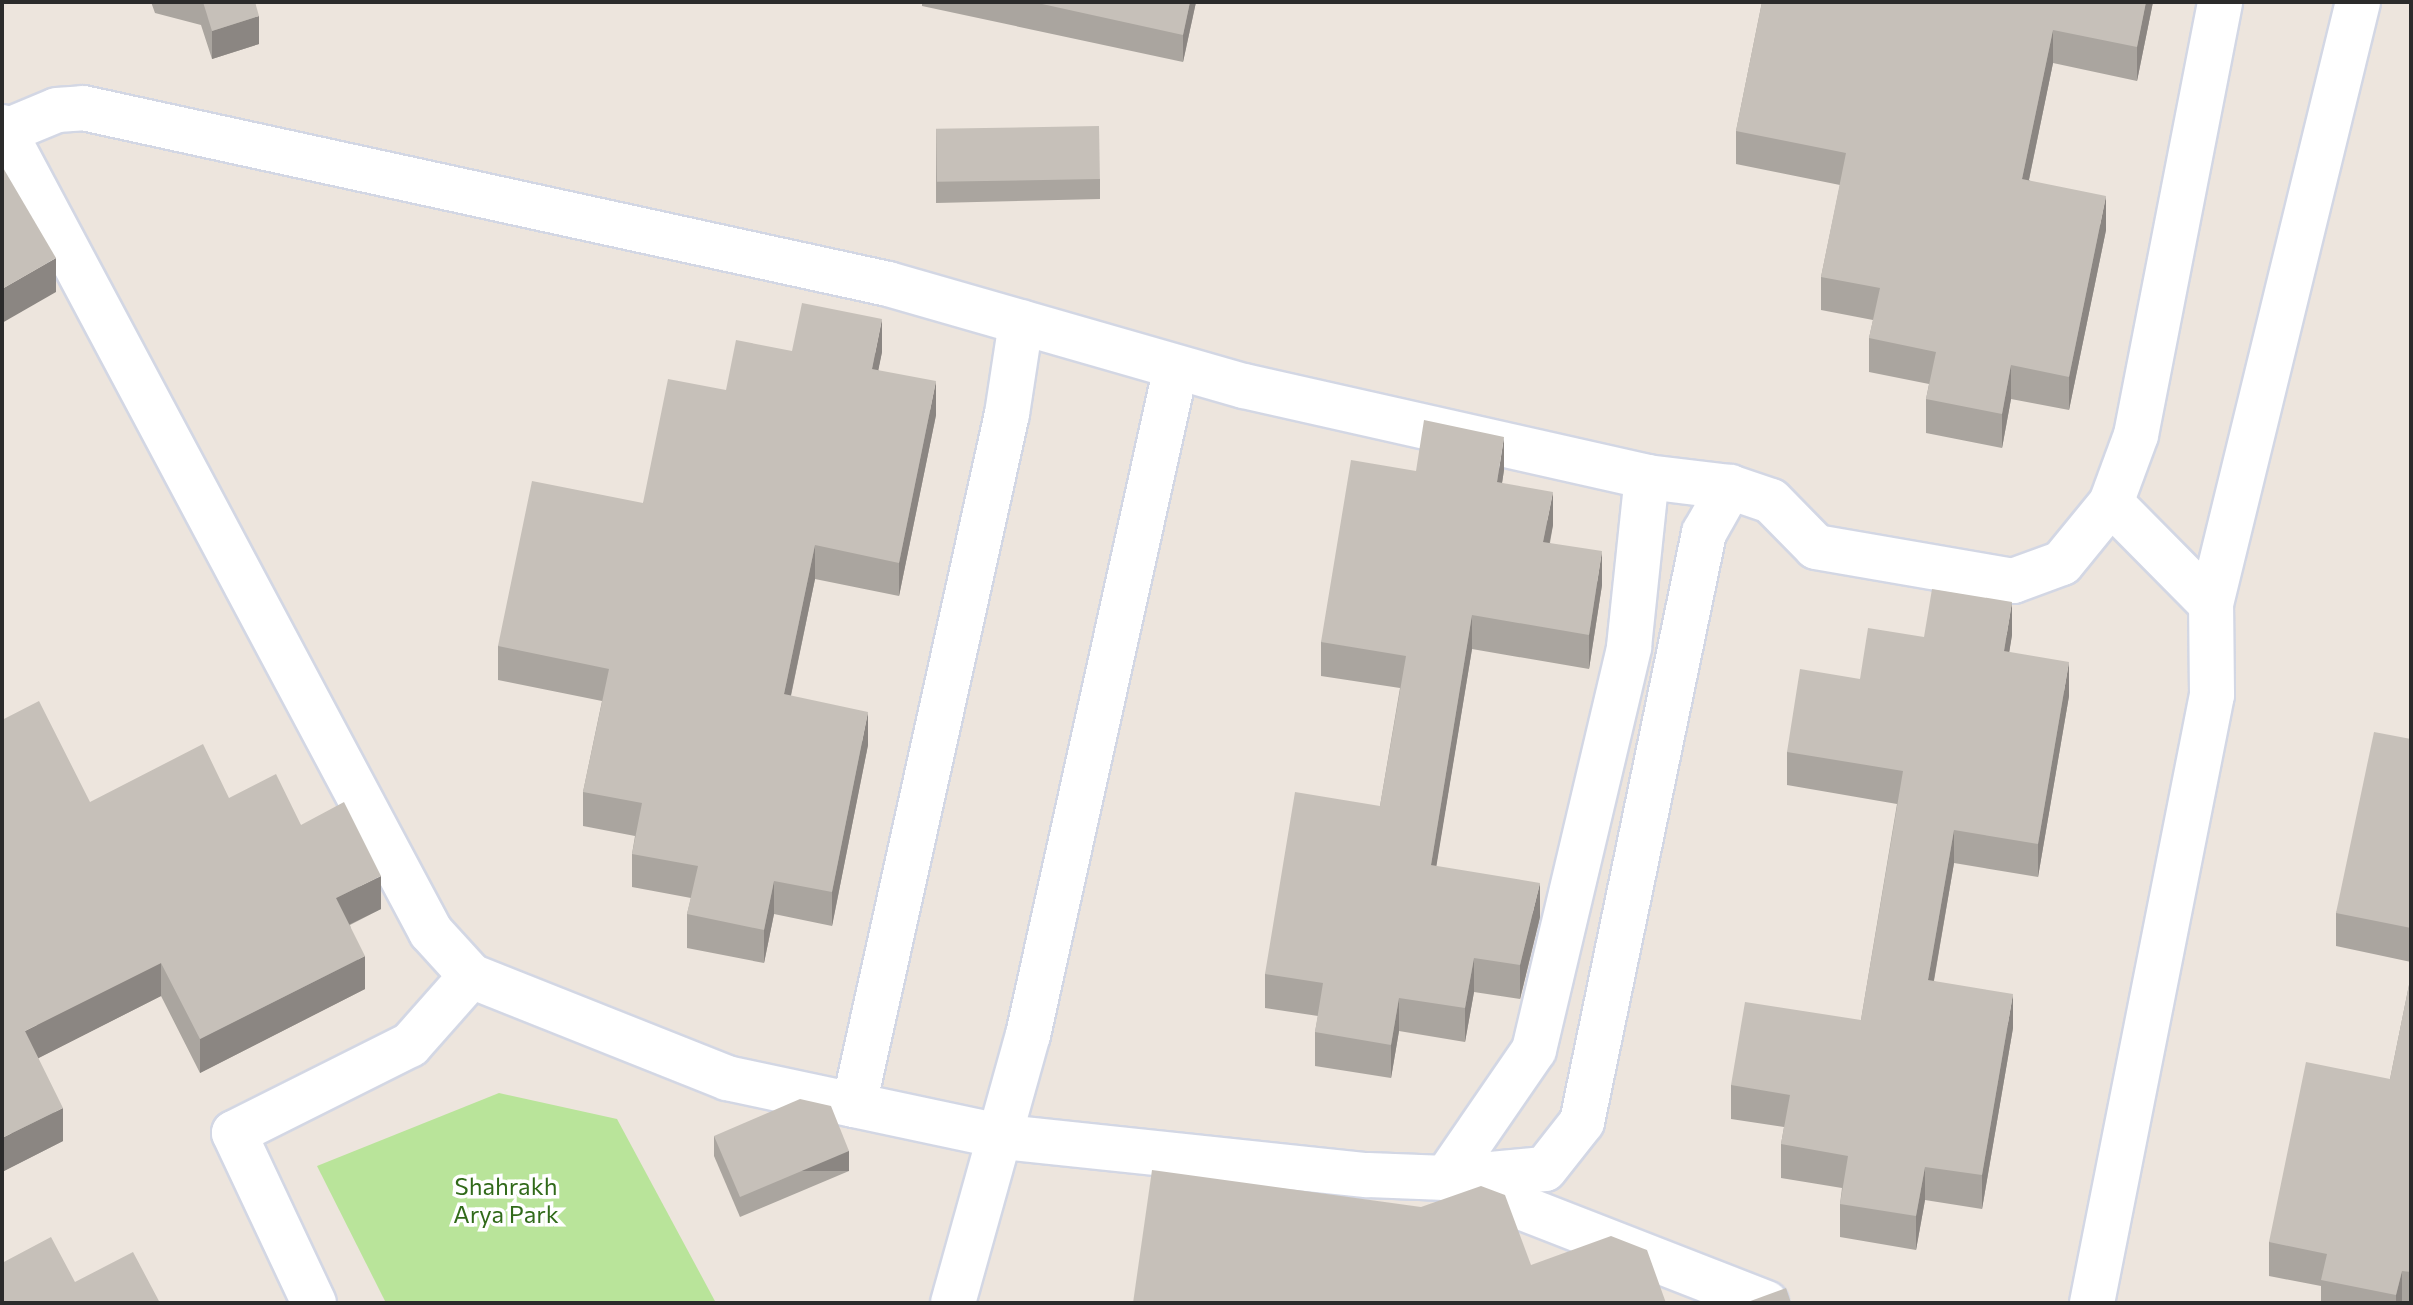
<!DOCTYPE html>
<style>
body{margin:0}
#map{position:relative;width:2413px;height:1305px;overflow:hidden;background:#ede5dd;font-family:Commissioner,sans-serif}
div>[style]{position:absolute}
.green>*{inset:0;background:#b9e49a}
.roads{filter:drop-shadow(2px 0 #d3d7e4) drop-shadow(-2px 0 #d3d7e4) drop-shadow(0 2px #d3d7e4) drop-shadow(0 -2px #d3d7e4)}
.minor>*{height:44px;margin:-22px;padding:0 22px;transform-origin:22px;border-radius:22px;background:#fff}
.wall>*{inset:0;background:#aaa59f}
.shaded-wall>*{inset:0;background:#8b8682;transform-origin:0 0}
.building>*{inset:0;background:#c6c0b9;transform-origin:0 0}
span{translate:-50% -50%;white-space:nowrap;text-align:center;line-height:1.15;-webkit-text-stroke:7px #fff;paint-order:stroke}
.park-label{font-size:24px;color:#316a1a}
.frame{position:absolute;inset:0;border:4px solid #2b2b2b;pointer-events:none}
</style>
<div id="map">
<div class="green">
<i style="clip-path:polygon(499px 1093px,617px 1119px,716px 1303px,386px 1303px,317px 1166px)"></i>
</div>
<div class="roads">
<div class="minor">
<i style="left:2px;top:127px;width:912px;rotate:61.95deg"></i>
<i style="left:431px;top:932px;width:59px;rotate:47.7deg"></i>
<i style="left:471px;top:976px;width:276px;rotate:21.7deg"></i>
<i style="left:727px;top:1078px;width:283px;rotate:12deg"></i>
<i style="left:1004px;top:1137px;width:366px;rotate:6deg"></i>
<i style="left:1368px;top:1175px;width:78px;rotate:2.2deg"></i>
<i style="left:1446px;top:1178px;width:99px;rotate:-5.2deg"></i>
<i style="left:1545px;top:1169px;width:60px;rotate:-51.8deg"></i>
<i style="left:1582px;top:1122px;width:602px;rotate:-78.3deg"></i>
<i style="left:1704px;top:533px;width:53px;rotate:-60.5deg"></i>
<i style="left:4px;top:132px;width:57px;rotate:-22.5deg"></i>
<i style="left:57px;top:110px;width:26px;rotate:-4deg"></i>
<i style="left:83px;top:108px;width:824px;rotate:12.33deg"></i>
<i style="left:888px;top:284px;width:370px;rotate:16deg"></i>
<i style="left:1244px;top:386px;width:413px;rotate:12.7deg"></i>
<i style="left:1647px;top:477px;width:84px;rotate:6.9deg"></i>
<i style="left:1730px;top:487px;width:43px;rotate:18.9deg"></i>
<i style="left:1771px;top:501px;width:64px;rotate:45.6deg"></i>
<i style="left:1816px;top:547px;width:200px;rotate:9.8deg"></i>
<i style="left:2013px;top:581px;width:52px;rotate:-20.2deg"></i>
<i style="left:2062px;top:563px;width:77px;rotate:-50.8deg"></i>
<i style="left:2111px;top:503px;width:72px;rotate:-69.8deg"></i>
<i style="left:2136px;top:435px;width:441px;rotate:-79deg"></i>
<i style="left:2211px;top:604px;width:620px;rotate:-76.28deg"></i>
<i style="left:854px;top:1105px;width:708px;rotate:-77.52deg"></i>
<i style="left:1007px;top:414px;width:93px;rotate:-81.3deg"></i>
<i style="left:1446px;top:1178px;width:155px;rotate:-55.5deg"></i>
<i style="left:1534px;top:1050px;width:414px;rotate:-76.7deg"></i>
<i style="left:1629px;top:647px;width:171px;rotate:-84deg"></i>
<i style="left:1456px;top:1182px;width:333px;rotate:21.3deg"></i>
<i style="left:314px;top:1303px;width:188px;rotate:-115.2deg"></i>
<i style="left:234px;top:1133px;width:197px;rotate:-26.6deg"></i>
<i style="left:410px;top:1045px;width:92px;rotate:-48.5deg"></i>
<i style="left:953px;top:1303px;width:278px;rotate:-74.4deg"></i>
<i style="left:1028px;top:1035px;width:684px;rotate:-77.51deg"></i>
<i style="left:2092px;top:1303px;width:620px;rotate:-78.84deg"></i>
<i style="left:2212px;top:695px;width:91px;rotate:-90.6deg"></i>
<i style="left:2211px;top:604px;width:142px;rotate:-134.7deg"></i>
</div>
</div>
<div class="wall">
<i style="clip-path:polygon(151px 2px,255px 2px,259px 44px,212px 59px,201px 25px,155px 13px)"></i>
<i style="clip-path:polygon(922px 2px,1196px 2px,1183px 62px,922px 6px)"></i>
<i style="clip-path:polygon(1762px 2px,2153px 2px,2137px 81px,2053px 63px,2029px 180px,2106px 230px,2069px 410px,2011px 399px,2002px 448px,1926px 433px,1926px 399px,1929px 384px,1869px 372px,1869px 338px,1873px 320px,1821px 310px,1821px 277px,1840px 185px,1736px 164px,1736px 131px)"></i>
<i style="clip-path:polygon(936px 129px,1100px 179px,1100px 199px,936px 203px)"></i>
<i style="clip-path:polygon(882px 352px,878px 370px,936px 415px,899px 596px,815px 579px,791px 696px,868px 745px,832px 926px,774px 914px,764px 963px,687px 948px,687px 914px,691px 898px,632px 887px,632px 854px,635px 836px,583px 826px,583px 792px,602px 701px,498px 680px,498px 646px,643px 503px,726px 390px)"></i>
<i style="clip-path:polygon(1504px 470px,1502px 483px,1553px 525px,1550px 543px,1602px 585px,1589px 669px,1472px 649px,1436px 866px,1540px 917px,1520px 999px,1474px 992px,1465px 1042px,1399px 1031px,1391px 1078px,1315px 1066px,1315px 1032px,1318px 1016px,1265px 1008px,1265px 974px,1380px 806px,1400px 688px,1321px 676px,1321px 642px,1416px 471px)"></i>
<i style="clip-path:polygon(2012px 635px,2009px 652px,2069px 696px,2038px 877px,1954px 863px,1934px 981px,2013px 1028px,1982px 1209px,1925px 1200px,1916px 1250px,1840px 1237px,1840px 1204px,1842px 1188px,1781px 1178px,1781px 1144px,1784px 1127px,1731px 1119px,1731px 1085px,1861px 1020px,1897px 804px,1787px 785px,1787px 752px,1860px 679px,1924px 637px)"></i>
<i style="clip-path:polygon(2411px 739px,2411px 962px,2336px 946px,2336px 913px)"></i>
<i style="clip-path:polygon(229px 798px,301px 825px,381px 909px,350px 925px,365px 989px,200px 1073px,161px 996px,38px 1058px,63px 1141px,2px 1172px,90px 802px)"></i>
<i style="clip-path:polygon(2411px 975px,2411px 1303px,2321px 1303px,2321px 1286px,2269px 1276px,2269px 1242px,2390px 1079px)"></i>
<i style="clip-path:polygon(714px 1136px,849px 1171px,740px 1217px,714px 1156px)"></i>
</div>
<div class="shaded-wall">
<i style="clip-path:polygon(1190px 2px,1196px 2px,1183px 62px,1183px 35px)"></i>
<i style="clip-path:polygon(2146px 2px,2153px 2px,2137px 81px,2137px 47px)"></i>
<i style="clip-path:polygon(259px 16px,259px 44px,212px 59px,212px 31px)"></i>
<i style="clip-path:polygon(2053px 30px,2053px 63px,2022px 213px,2022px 179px)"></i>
<i style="clip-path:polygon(2106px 196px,2106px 230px,2069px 410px,2069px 377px)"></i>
<i style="clip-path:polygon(56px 258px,56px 292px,2px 323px,2px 289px)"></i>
<i style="clip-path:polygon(882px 319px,882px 352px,872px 402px,872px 369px)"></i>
<i style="clip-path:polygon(2011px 365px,2011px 399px,2002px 448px,2002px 414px)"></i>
<i style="clip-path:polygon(936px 381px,936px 415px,899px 596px,899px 563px)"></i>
<i style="clip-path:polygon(1504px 437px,1504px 470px,1497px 516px,1497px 482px)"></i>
<i style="clip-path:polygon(1553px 492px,1553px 525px,1543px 575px,1543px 542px)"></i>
<i style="clip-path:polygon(815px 545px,815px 579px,784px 728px,784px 694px)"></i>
<i style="clip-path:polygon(1602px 551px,1602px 585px,1589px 669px,1589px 635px)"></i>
<i style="clip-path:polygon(2012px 602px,2012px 635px,2004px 685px,2004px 651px)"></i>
<i style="clip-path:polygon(1472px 615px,1472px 649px,1431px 899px,1431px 865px)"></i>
<i style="clip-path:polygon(2069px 662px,2069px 696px,2038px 877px,2038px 844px)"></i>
<i style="clip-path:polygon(868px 712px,868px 745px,832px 926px,832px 892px)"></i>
<i style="clip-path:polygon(1954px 830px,1954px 863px,1928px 1014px,1928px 980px)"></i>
<i style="clip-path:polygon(381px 876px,381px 909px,336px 931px,336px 898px)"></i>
<i style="clip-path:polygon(774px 881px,774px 914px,764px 963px,764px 930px)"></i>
<i style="clip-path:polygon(1540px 883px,1540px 917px,1520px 999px,1520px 965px)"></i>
<i style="clip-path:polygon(365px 956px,365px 989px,200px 1073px,200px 1039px)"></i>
<i style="clip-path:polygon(1474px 958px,1474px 992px,1465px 1042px,1465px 1008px)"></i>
<i style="clip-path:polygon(161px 963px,161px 996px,25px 1065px,25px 1031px)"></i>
<i style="clip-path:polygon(2013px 994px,2013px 1028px,1982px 1209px,1982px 1175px)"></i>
<i style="clip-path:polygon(1399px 998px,1399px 1031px,1391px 1078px,1391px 1045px)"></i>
<i style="clip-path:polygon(63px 1108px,63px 1141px,2px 1172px,2px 1138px)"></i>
<i style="left:849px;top:1151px;width:20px;height:118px;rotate:90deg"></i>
<i style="clip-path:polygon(1925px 1167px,1925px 1200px,1916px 1250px,1916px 1216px)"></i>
<i style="clip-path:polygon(2402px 1271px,2402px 1303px,2396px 1303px,2396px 1295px)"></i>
</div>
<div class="building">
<i style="clip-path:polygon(203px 2px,255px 2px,259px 16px,212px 31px)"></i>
<i style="clip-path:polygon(1033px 2px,1190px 2px,1183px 35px)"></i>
<i style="clip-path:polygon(1762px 2px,2146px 2px,2137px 47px,2053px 30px,2022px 179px,2106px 196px,2069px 377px,2011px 365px,2002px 414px,1926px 399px,1936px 352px,1869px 338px,1880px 288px,1821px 277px,1846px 153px,1736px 131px)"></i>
<i style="left:1099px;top:126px;width:53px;height:163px;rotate:89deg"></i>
<i style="clip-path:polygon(2px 166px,56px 258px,2px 289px)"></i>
<i style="clip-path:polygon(802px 303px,882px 319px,872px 369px,936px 381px,899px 563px,815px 545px,784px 694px,868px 712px,832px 892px,774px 881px,764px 930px,687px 914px,698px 866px,632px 854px,642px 803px,583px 792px,609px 669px,498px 646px,532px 481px,643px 503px,668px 379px,726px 390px,736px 340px,792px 351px)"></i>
<i style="clip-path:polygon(1424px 420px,1504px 437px,1497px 482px,1553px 492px,1543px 542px,1602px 551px,1589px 635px,1472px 615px,1431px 865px,1540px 883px,1520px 965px,1474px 958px,1465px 1008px,1399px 998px,1391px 1045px,1315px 1032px,1323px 983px,1265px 974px,1295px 792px,1380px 806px,1406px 656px,1321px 642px,1351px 460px,1416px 471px)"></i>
<i style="clip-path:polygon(1932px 589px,2012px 602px,2004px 651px,2069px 662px,2038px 844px,1954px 830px,1928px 980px,2013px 994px,1982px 1175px,1925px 1167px,1916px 1216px,1840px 1204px,1848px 1156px,1781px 1144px,1790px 1095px,1731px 1085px,1745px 1002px,1861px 1020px,1903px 771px,1787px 752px,1800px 669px,1860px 679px,1868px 628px,1924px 637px)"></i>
<i style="clip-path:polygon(39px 701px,90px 802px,203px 744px,229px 798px,276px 774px,301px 825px,344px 802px,381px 876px,336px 898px,365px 956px,200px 1039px,161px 963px,25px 1031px,63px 1108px,2px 1138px,2px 720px)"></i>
<i style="clip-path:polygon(2374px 732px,2411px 739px,2411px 928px,2336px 913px)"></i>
<i style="clip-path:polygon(2411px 975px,2411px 1272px,2402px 1271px,2396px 1295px,2321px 1280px,2327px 1254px,2269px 1242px,2306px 1062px,2390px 1079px)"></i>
<i style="clip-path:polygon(800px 1099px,831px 1106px,849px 1151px,740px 1197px,714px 1136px)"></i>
<i style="clip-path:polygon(1152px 1170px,1421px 1207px,1481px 1186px,1505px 1195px,1531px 1265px,1611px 1236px,1647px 1250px,1666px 1303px,1133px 1303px)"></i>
<i style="clip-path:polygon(51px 1237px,75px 1282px,133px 1252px,160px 1303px,2px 1303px,2px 1263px)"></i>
<i style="clip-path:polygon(1786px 1288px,1791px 1303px,1745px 1303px)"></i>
</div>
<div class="park-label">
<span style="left:506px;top:1200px">Shahrakh<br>Arya Park</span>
</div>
<div class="frame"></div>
</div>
